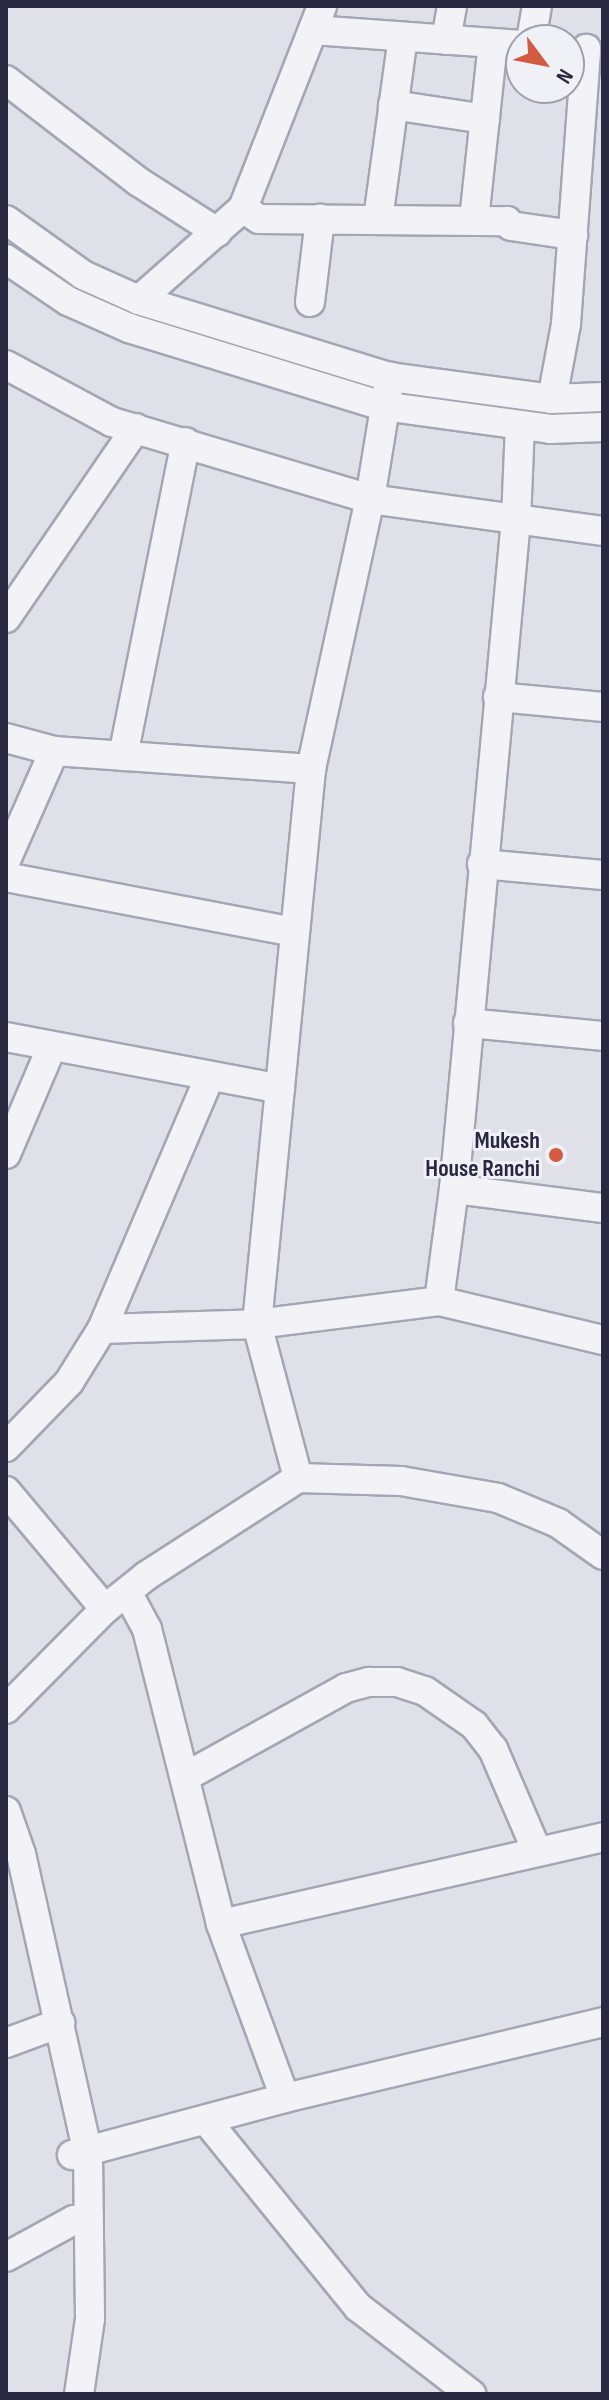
<!DOCTYPE html>
<style>
body{margin:0}
#map{position:relative;width:609px;height:2400px;overflow:hidden;background:#e0e0e9;font-family:"Sofia Sans Condensed",sans-serif}
div>[style]{position:absolute}
.roads{filter:drop-shadow(2px 0 #a5a5b3) drop-shadow(-2px 0 #a5a5b3) drop-shadow(0 2px #a5a5b3) drop-shadow(0 -2px #a5a5b3)}
.minor>*{height:28px;margin:-14px;padding:0 14px;transform-origin:14px;border-radius:14px;background:#f3f3f7}
.dots>*{width:22px;height:22px;translate:-50% -50%;box-sizing:border-box;border:4px solid #f0f0f7;border-radius:50%}
span{translate:-50% -50%;white-space:nowrap;text-align:center;line-height:1.15;-webkit-text-stroke:6px #f0f0f7;paint-order:stroke}
.poi-label{font-size:24px;color:#282941;font-weight:700}
.right{translate:-100% -50%;text-align:right}
.frame{position:absolute;inset:0;border:8px solid #282941;pointer-events:none}
.north{position:absolute;left:505px;top:24px;width:80px;height:80px;box-sizing:border-box;background:#f0f0f7;border:2px solid #a0a0ae;border-radius:50%;rotate:122deg;font-size:22px;font-weight:700;line-height:32px;text-align:center;color:#282941}
.north::after{content:'';display:block;margin:auto;width:28px;height:36px;background:#d25b41;clip-path:polygon(50% 0,100% 100%,50% 72%,0 100%)}
</style>
<div id="map">
<div class="roads">
<div class="minor">
<i style="left:313px;top:30px;width:209px;rotate:4.1deg"></i>
<i style="left:446px;top:40px;width:35px;rotate:-80deg"></i>
<i style="left:531px;top:40px;width:35px;rotate:-80deg"></i>
<i style="left:6px;top:80px;width:168px;rotate:37.5deg"></i>
<i style="left:139px;top:182px;width:93px;rotate:32.7deg"></i>
<i style="left:393px;top:105px;width:93px;rotate:8.7deg"></i>
<i style="left:243px;top:208px;width:19px;rotate:35deg"></i>
<i style="left:259px;top:219px;width:248px;rotate:0.5deg"></i>
<i style="left:507px;top:221px;width:6px;rotate:51deg"></i>
<i style="left:511px;top:226px;width:63px;rotate:8.3deg"></i>
<i style="left:378px;top:219px;width:184px;rotate:-82.2deg"></i>
<i style="left:6px;top:220px;width:95px;rotate:35.5deg"></i>
<i style="left:83px;top:275px;width:61px;rotate:24.1deg"></i>
<i style="left:139px;top:300px;width:263px;rotate:17.1deg"></i>
<i style="left:390px;top:377px;width:163px;rotate:7.7deg"></i>
<i style="left:552px;top:399px;width:51px;rotate:-2.2deg"></i>
<i style="left:474px;top:220px;width:178px;rotate:-83.9deg"></i>
<i style="left:6px;top:259px;width:75px;rotate:34.1deg"></i>
<i style="left:68px;top:301px;width:67px;rotate:23.9deg"></i>
<i style="left:129px;top:328px;width:266px;rotate:17.1deg"></i>
<i style="left:383px;top:406px;width:169px;rotate:7.8deg"></i>
<i style="left:550px;top:429px;width:53px;rotate:-2.2deg"></i>
<i style="left:139px;top:300px;width:139px;rotate:-41.5deg"></i>
<i style="left:243px;top:208px;width:217px;rotate:-68.6deg"></i>
<i style="left:310px;top:302px;width:84px;rotate:-83.1deg"></i>
<i style="left:6px;top:365px;width:120px;rotate:28.3deg"></i>
<i style="left:112px;top:422px;width:269px;rotate:16.6deg"></i>
<i style="left:370px;top:499px;width:235px;rotate:7.8deg"></i>
<i style="left:552px;top:399px;width:76px;rotate:-79.4deg"></i>
<i style="left:566px;top:324px;width:276px;rotate:-85.8deg"></i>
<i style="left:6px;top:618px;width:230px;rotate:-55.6deg"></i>
<i style="left:498px;top:697px;width:105px;rotate:5.4deg"></i>
<i style="left:6px;top:738px;width:50px;rotate:15.2deg"></i>
<i style="left:54px;top:751px;width:258px;rotate:4deg"></i>
<i style="left:123px;top:756px;width:320px;rotate:-78.7deg"></i>
<i style="left:6px;top:860px;width:119px;rotate:-66.2deg"></i>
<i style="left:482px;top:864px;width:121px;rotate:5.2deg"></i>
<i style="left:6px;top:877px;width:294px;rotate:10.8deg"></i>
<i style="left:468px;top:1023px;width:136px;rotate:5.5deg"></i>
<i style="left:6px;top:1037px;width:279px;rotate:10.7deg"></i>
<i style="left:6px;top:1154px;width:117px;rotate:-66.9deg"></i>
<i style="left:454px;top:1189px;width:150px;rotate:7.3deg"></i>
<i style="left:439px;top:1301px;width:169px;rotate:13.4deg"></i>
<i style="left:102px;top:1329px;width:155px;rotate:-1.8deg"></i>
<i style="left:257px;top:1324px;width:183px;rotate:-7.2deg"></i>
<i style="left:439px;top:1301px;width:113px;rotate:-82.4deg"></i>
<i style="left:454px;top:1189px;width:672px;rotate:-84.71deg"></i>
<i style="left:516px;top:520px;width:95px;rotate:-87.6deg"></i>
<i style="left:6px;top:1447px;width:91px;rotate:-45.9deg"></i>
<i style="left:69px;top:1382px;width:62px;rotate:-58.1deg"></i>
<i style="left:102px;top:1329px;width:275px;rotate:-66.9deg"></i>
<i style="left:298px;top:1478px;width:159px;rotate:-104.9deg"></i>
<i style="left:257px;top:1324px;width:558px;rotate:-84.44deg"></i>
<i style="left:311px;top:769px;width:276px;rotate:-77.7deg"></i>
<i style="left:370px;top:499px;width:124px;rotate:-80.7deg"></i>
<i style="left:6px;top:1491px;width:154px;rotate:50deg"></i>
<i style="left:127px;top:1592px;width:42px;rotate:61.6deg"></i>
<i style="left:147px;top:1629px;width:304px;rotate:75.9deg"></i>
<i style="left:221px;top:1924px;width:185px;rotate:69.8deg"></i>
<i style="left:6px;top:1709px;width:141px;rotate:-45.3deg"></i>
<i style="left:105px;top:1609px;width:53px;rotate:-38.8deg"></i>
<i style="left:146px;top:1576px;width:181px;rotate:-32.8deg"></i>
<i style="left:298px;top:1478px;width:103px;rotate:1.7deg"></i>
<i style="left:401px;top:1481px;width:98px;rotate:9.9deg"></i>
<i style="left:498px;top:1498px;width:65px;rotate:22.6deg"></i>
<i style="left:558px;top:1523px;width:55px;rotate:35.4deg"></i>
<i style="left:185px;top:1777px;width:184px;rotate:-28.9deg"></i>
<i style="left:346px;top:1688px;width:24px;rotate:-15deg"></i>
<i style="left:369px;top:1682px;width:28px"></i>
<i style="left:397px;top:1682px;width:29px;rotate:18deg"></i>
<i style="left:425px;top:1691px;width:60px;rotate:34.8deg"></i>
<i style="left:474px;top:1725px;width:31px;rotate:52deg"></i>
<i style="left:493px;top:1749px;width:111px;rotate:66.7deg"></i>
<i style="left:6px;top:1811px;width:46px;rotate:70.8deg"></i>
<i style="left:21px;top:1854px;width:306px;rotate:77.4deg"></i>
<i style="left:88px;top:2153px;width:166px;rotate:89.3deg"></i>
<i style="left:90px;top:2319px;width:76px;rotate:98.3deg"></i>
<i style="left:221px;top:1924px;width:392px;rotate:-12.8deg"></i>
<i style="left:6px;top:2043px;width:58px;rotate:-20.3deg"></i>
<i style="left:206px;top:2120px;width:241px;rotate:50.9deg"></i>
<i style="left:358px;top:2307px;width:143px;rotate:37.6deg"></i>
<i style="left:72px;top:2155px;width:220px;rotate:-15deg"></i>
<i style="left:285px;top:2098px;width:327px;rotate:-13.4deg"></i>
<i style="left:6px;top:2257px;width:77px;rotate:-28.6deg"></i>
<i style="left:74px;top:2220px;width:15px;rotate:-11deg"></i>
</div>
</div>
<div class="dots">
<i style="left:556px;top:1155px;background:#d25b41"></i>
</div>
<div class="poi-label">
<span class="right" style="left:540px;top:1155px">Mukesh<br>House Ranchi</span>
</div>
<div class="frame"></div>
<div class="north">N</div>
</div>
